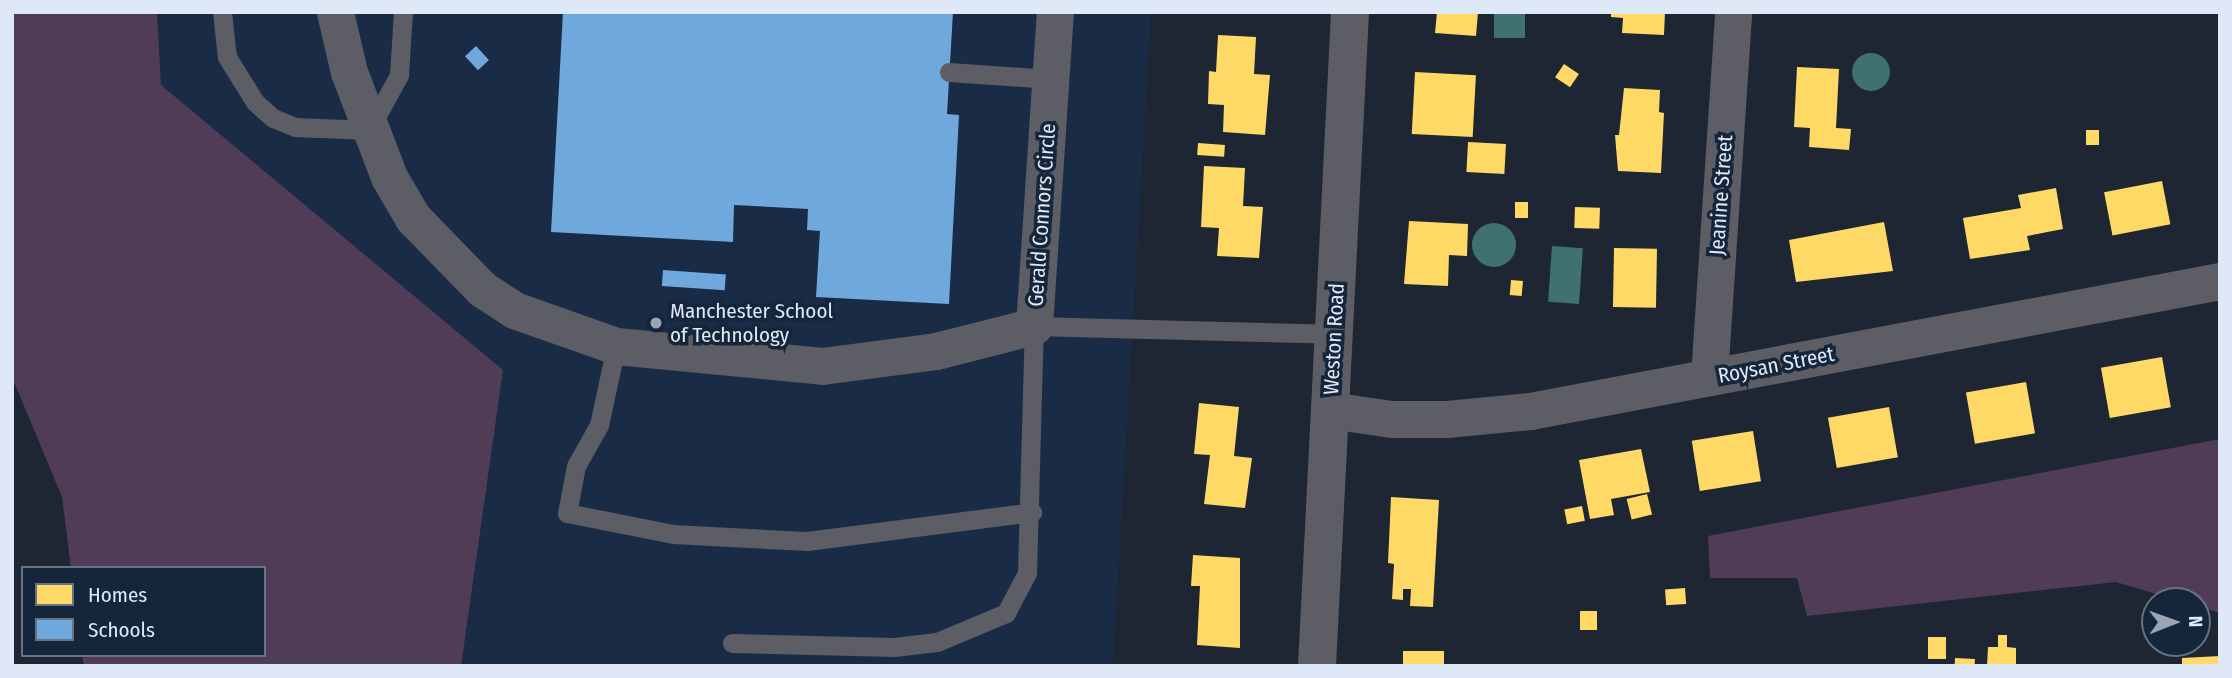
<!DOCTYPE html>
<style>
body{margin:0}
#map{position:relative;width:2232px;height:678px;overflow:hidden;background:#1d2632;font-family:"Fira Sans Condensed",sans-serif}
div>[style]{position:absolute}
.built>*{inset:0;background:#1a2c45}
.forest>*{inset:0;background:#513c57}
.water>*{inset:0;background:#3f726f;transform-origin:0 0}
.round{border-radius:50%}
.homes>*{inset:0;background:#ffd966;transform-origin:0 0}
.schools>*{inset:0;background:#6fa8dc;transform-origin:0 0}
.service>*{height:19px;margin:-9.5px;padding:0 9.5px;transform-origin:9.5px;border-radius:9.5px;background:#5c5d65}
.minor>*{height:37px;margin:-18.5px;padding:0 18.5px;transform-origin:18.5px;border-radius:18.5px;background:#5c5d65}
.tertiary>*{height:38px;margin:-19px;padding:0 19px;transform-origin:19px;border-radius:19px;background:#5c5d65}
.dots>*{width:19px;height:19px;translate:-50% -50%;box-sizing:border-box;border:4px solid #15253a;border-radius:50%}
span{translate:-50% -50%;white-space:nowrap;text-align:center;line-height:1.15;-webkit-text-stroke:7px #15253a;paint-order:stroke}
.street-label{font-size:21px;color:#dee8f7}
.poi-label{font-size:21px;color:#dee8f7}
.left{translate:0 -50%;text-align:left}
.frame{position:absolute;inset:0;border:14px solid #dee8f7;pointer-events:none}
.legend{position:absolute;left:21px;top:566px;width:245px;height:91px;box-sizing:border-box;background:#15253a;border:2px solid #657386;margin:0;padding:9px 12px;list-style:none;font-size:21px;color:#dee8f7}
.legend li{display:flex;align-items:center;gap:14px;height:35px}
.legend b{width:35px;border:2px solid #657386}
.north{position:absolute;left:2141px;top:587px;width:70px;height:70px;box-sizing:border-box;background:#15253a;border:2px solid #657386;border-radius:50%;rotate:89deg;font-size:19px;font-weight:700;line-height:28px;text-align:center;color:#dee8f7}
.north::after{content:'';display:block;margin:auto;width:24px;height:32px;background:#9aa4b2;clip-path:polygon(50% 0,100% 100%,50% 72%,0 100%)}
</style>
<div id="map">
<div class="built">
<i style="clip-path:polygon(157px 12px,1151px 12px,1113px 666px,204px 666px,264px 655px,264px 568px,161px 85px)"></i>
</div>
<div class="forest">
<i style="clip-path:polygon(12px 12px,157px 12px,161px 85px,503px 370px,461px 666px,84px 666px,82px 655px,264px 655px,264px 568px,71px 568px,62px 497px,12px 377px)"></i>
<i style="clip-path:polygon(2220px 439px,2220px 613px,2197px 606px,2197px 601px,2180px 601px,2116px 582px,1807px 616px,1797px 578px,1710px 578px,1708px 536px)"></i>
</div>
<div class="water">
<i style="left:1494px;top:12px;width:31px;height:26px"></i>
<i class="round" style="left:1852px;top:53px;width:38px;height:38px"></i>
<i class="round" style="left:1472px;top:223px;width:44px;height:44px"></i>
<i style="left:1552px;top:246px;width:31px;height:56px;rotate:4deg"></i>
</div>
<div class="homes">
<i style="clip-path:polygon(1437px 12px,1478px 12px,1476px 36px,1435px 33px)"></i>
<i style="clip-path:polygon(1611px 12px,1665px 12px,1664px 35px,1622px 33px,1623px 18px,1611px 17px)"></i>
<i style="clip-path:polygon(1218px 35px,1256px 37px,1254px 74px,1270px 75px,1265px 135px,1223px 132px,1224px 105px,1208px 104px,1209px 71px,1216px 72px)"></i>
<i style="left:1564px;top:64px;width:18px;height:16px;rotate:34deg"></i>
<i style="clip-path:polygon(1797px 67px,1839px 69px,1836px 128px,1851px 129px,1849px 150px,1809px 147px,1810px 128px,1794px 127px)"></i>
<i style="left:1415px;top:72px;width:61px;height:62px;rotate:3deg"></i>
<i style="clip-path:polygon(1624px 88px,1660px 90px,1659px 112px,1664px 113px,1661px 173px,1618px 171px,1615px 135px,1619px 135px)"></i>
<i style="left:2086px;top:130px;width:13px;height:15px"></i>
<i style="left:1468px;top:142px;width:38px;height:30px;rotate:3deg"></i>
<i style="left:1198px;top:143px;width:27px;height:12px;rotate:4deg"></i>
<i style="clip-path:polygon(1204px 166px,1245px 168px,1243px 206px,1263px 207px,1259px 258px,1217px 256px,1219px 228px,1201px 227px)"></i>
<i style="left:2162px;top:181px;width:44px;height:59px;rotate:79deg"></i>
<i style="clip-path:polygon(2056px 188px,2063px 229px,2027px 236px,2030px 250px,1970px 259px,1963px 218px,2021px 208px,2018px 195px)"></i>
<i style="left:1515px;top:202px;width:13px;height:16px"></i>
<i style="left:1575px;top:207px;width:25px;height:21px;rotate:2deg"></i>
<i style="clip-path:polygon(1409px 221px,1468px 224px,1467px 256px,1449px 255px,1448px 286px,1404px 284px)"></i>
<i style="clip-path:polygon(1884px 222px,1893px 271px,1796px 282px,1789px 240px)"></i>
<i style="left:1614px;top:248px;width:43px;height:59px;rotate:1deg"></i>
<i style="left:1511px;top:280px;width:12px;height:15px;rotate:5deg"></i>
<i style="left:2162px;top:357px;width:51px;height:62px;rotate:80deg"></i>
<i style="left:2026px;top:382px;width:52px;height:61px;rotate:80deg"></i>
<i style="clip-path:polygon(1199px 403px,1239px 407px,1234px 456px,1252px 458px,1245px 508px,1204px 504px,1210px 455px,1194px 454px)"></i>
<i style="left:1889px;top:407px;width:51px;height:62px;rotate:80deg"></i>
<i style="left:1753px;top:431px;width:51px;height:62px;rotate:81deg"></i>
<i style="clip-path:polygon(1641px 449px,1650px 492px,1611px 499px,1614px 515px,1590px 519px,1579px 460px)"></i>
<i style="left:1647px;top:494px;width:21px;height:21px;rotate:76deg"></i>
<i style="clip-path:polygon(1391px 497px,1439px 500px,1433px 607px,1410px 606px,1411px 589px,1403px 589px,1403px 600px,1392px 599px,1394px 564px,1388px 563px)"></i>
<i style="left:1582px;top:506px;width:15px;height:18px;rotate:79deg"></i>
<i style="clip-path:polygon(1193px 555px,1240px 558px,1240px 648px,1197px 645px,1200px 586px,1191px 586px)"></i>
<i style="left:1685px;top:588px;width:16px;height:20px;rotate:86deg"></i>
<i style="left:1580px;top:611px;width:17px;height:19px"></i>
<i style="clip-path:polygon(1998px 635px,2007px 635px,2007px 647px,2016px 648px,2016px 666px,1987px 666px,1988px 647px,1998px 647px)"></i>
<i style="left:1928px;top:637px;width:18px;height:22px"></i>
<i style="left:1403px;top:651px;width:41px;height:15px"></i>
<i style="clip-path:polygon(2220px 656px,2220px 666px,2182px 666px,2182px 658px)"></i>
<i style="left:1955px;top:658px;width:20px;height:8px;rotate:3deg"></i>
</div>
<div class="schools">
<i style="clip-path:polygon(563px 12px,953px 12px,947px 114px,959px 115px,949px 304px,816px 297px,820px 231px,807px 230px,808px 209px,734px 205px,733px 242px,551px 232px)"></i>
<i style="left:476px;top:46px;width:19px;height:15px;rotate:47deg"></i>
<i style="left:663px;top:270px;width:63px;height:16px;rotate:4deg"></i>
</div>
<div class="service">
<i style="left:222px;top:12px;width:45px;rotate:83.7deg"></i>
<i style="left:227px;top:57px;width:53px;rotate:58.1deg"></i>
<i style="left:255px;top:102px;width:24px;rotate:42deg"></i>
<i style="left:273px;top:118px;width:24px;rotate:22deg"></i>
<i style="left:295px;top:127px;width:74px;rotate:2.3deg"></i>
<i style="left:369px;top:130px;width:63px;rotate:-61.4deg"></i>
<i style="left:399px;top:75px;width:63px;rotate:-86.4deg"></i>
<i style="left:949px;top:72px;width:102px;rotate:3.9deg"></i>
<i style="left:616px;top:346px;width:81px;rotate:102.1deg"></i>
<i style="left:599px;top:425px;width:47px;rotate:119.3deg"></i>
<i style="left:576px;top:466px;width:48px;rotate:100.8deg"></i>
<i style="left:567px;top:513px;width:108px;rotate:11.2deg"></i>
<i style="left:673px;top:534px;width:134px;rotate:3deg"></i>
<i style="left:807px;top:541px;width:227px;rotate:-7.3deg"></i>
<i style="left:732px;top:643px;width:162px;rotate:1.4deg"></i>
<i style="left:894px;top:647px;width:43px;rotate:-6.6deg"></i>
<i style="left:937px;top:642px;width:75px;rotate:-22.8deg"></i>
<i style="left:1006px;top:613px;width:45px;rotate:-62.3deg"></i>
<i style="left:1027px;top:573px;width:247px;rotate:-88.4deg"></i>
<i style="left:1034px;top:326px;width:300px;rotate:1.5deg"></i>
</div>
<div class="minor">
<i style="left:335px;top:12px;width:62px;rotate:76.9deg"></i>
<i style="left:349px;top:72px;width:112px;rotate:69.1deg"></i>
<i style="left:389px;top:177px;width:48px;rotate:59.7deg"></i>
<i style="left:413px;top:218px;width:99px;rotate:45.8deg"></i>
<i style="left:482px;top:289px;width:38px;rotate:33deg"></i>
<i style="left:514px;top:310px;width:108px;rotate:19.4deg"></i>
<i style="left:616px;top:346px;width:207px;rotate:5.5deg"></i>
<i style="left:822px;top:366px;width:115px;rotate:-7.5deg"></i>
<i style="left:936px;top:351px;width:101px;rotate:-14.3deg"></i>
<i style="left:1034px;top:326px;width:315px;rotate:-86.2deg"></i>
<i style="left:1709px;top:377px;width:366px;rotate:-86.2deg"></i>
<i style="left:1330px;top:410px;width:62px;rotate:8.4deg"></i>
<i style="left:1391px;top:419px;width:56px"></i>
<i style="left:1447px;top:419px;width:83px;rotate:-5.5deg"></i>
<i style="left:1530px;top:411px;width:702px;rotate:-10.67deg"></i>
</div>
<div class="tertiary">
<i style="left:1317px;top:666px;width:655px;rotate:-87.11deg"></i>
</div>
<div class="dots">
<i style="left:656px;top:323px;background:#9aa4b2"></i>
</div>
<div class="street-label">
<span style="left:1721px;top:195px;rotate:-86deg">Jeanine Street</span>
<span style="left:1042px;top:215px;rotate:-86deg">Gerald Connors Circle</span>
<span style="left:1334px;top:339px;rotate:-87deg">Weston Road</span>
<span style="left:1776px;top:365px;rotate:-11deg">Roysan Street</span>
</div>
<div class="poi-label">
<span class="left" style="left:670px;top:323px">Manchester School<br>of Technology</span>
</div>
<div class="frame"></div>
<ul class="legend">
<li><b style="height:19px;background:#ffd966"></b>Homes</li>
<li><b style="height:19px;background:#6fa8dc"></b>Schools</li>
</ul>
<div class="north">N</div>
</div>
